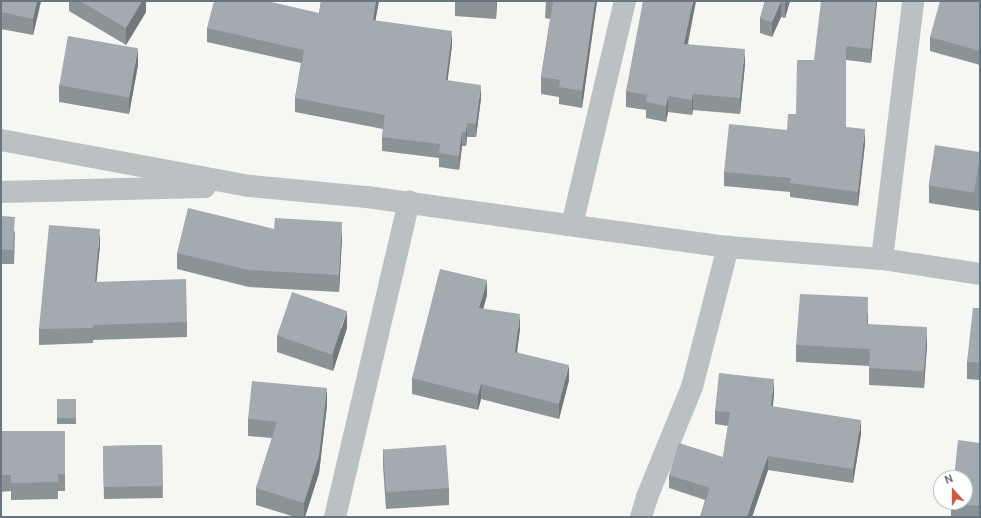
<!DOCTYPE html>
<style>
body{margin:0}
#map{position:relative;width:981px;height:518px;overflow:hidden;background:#f6f6f3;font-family:Roboto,sans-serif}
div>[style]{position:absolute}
.minor>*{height:22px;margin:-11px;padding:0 11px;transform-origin:11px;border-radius:11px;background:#bbc0c3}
.wall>*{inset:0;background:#8c9397;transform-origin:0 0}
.shaded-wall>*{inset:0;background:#72787b}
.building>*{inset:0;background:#a3abb0;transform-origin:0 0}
span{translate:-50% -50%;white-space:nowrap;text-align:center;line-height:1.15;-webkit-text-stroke:4px #fff;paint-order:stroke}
.frame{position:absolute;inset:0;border:2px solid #687681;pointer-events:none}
.north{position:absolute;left:933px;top:470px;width:40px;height:40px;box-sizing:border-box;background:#fff;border:1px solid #c3c8cd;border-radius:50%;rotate:339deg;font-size:11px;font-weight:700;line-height:16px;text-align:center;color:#687681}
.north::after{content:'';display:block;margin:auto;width:14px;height:18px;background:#d25937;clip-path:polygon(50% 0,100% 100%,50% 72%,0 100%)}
</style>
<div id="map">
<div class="minor">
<i style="left:1px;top:140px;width:253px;rotate:10.5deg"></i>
<i style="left:250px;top:186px;width:118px;rotate:5.4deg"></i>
<i style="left:367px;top:197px;width:364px;rotate:7.9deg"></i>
<i style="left:728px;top:247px;width:154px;rotate:4.5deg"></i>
<i style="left:882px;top:259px;width:99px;rotate:8.7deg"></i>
<i style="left:1px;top:192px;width:204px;rotate:-1.4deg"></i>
<i style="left:572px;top:225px;width:230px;rotate:-76.7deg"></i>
<i style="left:882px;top:259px;width:260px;rotate:-83.1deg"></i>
<i style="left:335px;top:517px;width:324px;rotate:-76.8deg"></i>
<i style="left:641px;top:517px;width:21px;rotate:-73deg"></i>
<i style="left:647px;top:497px;width:119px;rotate:-67.8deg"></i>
<i style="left:692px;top:387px;width:145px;rotate:-75.6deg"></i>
</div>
<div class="wall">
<i style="clip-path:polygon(1px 1px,41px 1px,33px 35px,1px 29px)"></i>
<i style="clip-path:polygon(69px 1px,146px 1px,146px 12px,126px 45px,69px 11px)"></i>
<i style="clip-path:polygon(321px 1px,379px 1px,375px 21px,452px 45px,447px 81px,481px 98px,476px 137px,467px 137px,466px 146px,462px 146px,459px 170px,439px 167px,439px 158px,382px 151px,382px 137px,383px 129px,295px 112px,295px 98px,301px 63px,207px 42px,207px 28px,319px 13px)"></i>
<i style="clip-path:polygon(455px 1px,497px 1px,496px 19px,455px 16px)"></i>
<i style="clip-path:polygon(546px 1px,597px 1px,582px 108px,559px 104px,559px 97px,541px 94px,541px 77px,550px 19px,545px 18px)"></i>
<i style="clip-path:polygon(696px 1px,688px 44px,745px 64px,740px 114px,693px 110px,692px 115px,668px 112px,666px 122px,646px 118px,646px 110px,626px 107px,626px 91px)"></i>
<i style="clip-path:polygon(765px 1px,790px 1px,785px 18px,781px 17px,772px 37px,760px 33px,760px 18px)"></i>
<i style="clip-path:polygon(877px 1px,871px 63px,846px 60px,846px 127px,865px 143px,858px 206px,790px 197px,790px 192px,724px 186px,724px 172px,787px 130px,796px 114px,814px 60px)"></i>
<i style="clip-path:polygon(980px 1px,980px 65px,930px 51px,930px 37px)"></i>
<i style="clip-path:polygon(138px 65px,129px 114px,59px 102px,59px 85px)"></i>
<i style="clip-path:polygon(980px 152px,980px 211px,929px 203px,929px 186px)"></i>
<i style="clip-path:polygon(1px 216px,15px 232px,14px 264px,1px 264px)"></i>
<i style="clip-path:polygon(342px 238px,339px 292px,249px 287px,177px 269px,177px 253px)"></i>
<i style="clip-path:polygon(100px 245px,96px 282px,187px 322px,187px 337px,93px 340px,93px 343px,39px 345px,39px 329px)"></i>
<i style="clip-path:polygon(487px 295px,483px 309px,520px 329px,517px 352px,569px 380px,559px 419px,481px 399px,478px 410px,412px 394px,412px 378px)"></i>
<i style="clip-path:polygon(980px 308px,980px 380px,967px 379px,967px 362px)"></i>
<i style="clip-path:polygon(868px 314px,868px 324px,927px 344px,924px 388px,869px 385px,869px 366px,796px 362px,796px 345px)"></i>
<i style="clip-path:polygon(347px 328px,333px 371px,277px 352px,277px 335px)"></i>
<i style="clip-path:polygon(774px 393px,773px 407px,861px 434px,853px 483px,768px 470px,752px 517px,700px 517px,705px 500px,669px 488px,669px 475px,723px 457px,728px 426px,715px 424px,715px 411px)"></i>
<i style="left:57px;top:399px;width:19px;height:25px"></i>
<i style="clip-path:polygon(327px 405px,319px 473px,305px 517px,295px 517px,256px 505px,256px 488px,272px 438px,248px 436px,248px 419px)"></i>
<i style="clip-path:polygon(1px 431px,65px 474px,65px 491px,58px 491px,58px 499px,11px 500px,11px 491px,1px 492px)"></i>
<i style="clip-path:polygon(980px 443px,980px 517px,951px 517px,951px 503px)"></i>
<i style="left:162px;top:445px;width:53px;height:59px;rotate:89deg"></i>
<i style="clip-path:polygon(383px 449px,449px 488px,449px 505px,386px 509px,383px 466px)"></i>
</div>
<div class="shaded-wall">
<i style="clip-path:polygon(37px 1px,41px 1px,33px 35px,33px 19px)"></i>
<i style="clip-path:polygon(142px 1px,146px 1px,146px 12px,126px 45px,126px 28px)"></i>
<i style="clip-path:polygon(376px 1px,379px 1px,373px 34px,373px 20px)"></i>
<i style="clip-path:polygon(496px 1px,497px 1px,496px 19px)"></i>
<i style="clip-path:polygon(595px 1px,597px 1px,582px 108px,582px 91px)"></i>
<i style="clip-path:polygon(693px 1px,696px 1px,684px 59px,684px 44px)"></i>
<i style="clip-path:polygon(786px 1px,790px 1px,785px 18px,785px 3px)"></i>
<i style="clip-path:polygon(876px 1px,877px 1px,871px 63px,871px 49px)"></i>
<i style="clip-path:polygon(781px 2px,781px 17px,772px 37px,772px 22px)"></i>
<i style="clip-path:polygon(452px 31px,452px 45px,446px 94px,446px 80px)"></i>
<i style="clip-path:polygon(138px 48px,138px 65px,129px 114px,129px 97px)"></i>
<i style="clip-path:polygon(745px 49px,745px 64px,740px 114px,740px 98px)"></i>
<i style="clip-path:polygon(481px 85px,481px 98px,476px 137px,476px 124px)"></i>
<i style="clip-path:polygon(693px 94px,693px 110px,692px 115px,692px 100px)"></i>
<i style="clip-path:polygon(668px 96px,668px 112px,666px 122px,666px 106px)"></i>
<i style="clip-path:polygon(467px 123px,467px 137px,466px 146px,466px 132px)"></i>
<i style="clip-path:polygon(865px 129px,865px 143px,858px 206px,858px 192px)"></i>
<i style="clip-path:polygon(462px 132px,462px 146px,459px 170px,459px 156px)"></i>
<i style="clip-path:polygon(342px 222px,342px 238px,339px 292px,339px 275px)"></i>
<i style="clip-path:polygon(100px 229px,100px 245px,95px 298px,95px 282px)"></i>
<i style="clip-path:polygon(487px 280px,487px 295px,479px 324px,479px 308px)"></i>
<i style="clip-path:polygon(868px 297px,868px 314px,867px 340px,867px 324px)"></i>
<i style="clip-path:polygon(347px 311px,347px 328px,333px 371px,333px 354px)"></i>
<i style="clip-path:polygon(520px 314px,520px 329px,515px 367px,515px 352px)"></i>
<i style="clip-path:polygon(927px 327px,927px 344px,924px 388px,924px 371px)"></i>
<i style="clip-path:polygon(569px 365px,569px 380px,559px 419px,559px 404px)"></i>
<i style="clip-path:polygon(774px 379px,774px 393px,771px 420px,771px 406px)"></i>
<i style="clip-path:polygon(481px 384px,481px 399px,478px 410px,478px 395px)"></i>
<i style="clip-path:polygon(327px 388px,327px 405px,319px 473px,305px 517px,304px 517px,304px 503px)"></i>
<i style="clip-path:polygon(861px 420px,861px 434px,853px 483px,853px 469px)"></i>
<i style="clip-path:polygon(768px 456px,768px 470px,752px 517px,747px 517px)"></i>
</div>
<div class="building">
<i style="clip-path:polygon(1px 1px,37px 1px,33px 19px,1px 12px)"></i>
<i style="clip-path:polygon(80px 1px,142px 1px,126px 28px)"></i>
<i style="clip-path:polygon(214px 1px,267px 1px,319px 13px,321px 1px,376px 1px,373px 20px,452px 31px,446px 80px,481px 85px,476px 124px,467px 123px,466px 132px,462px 132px,459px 156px,439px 153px,440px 144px,382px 137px,385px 115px,295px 98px,304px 50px,207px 28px)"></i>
<i style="clip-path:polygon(480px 1px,496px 1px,496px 2px)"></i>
<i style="clip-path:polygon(546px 1px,595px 1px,582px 91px,559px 87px,560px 80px,541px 77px,553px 2px)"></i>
<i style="clip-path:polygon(643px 1px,693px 1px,684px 44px,745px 49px,740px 98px,693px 94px,692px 100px,668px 96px,666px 106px,646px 102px,647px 95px,626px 91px)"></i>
<i style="clip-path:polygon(765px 1px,786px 1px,785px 3px,781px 2px,772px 22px,760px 18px)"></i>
<i style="clip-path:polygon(821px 1px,876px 1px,871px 49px,846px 46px,846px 127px,865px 129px,858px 192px,790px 183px,791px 178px,724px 172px,729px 124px,787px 130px,788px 114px,796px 114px,797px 60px,814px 60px)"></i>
<i style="clip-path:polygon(940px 1px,980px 1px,980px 51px,930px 37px)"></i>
<i style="left:68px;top:36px;width:71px;height:50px;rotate:10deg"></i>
<i style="left:935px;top:145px;width:46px;height:41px;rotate:9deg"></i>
<i style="clip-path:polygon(188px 208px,274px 229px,275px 218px,342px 222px,339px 275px,249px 270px,177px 253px)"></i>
<i style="left:1px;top:216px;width:14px;height:33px;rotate:4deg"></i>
<i style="clip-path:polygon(49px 225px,100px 229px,95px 282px,186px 279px,187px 322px,93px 325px,93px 328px,39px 329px)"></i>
<i style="clip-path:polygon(440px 269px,487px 280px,479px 308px,520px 314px,515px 352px,569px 365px,559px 404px,481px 384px,478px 395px,412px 378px)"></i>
<i style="left:292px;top:292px;width:58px;height:46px;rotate:19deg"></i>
<i style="clip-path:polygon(800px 294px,868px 297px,867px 324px,927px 327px,924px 371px,869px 368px,870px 349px,796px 345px)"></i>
<i style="clip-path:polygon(973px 308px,980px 308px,980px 363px,967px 362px)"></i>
<i style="clip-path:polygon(719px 373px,774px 379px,771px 406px,861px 420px,853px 469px,768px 456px,747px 517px,700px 517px,710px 488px,669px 475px,679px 443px,723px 457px,730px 412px,715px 411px)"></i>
<i style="clip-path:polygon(252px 381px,327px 388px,319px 456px,304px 503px,256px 488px,277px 422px,248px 419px)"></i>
<i style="left:57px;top:399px;width:19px;height:19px"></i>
<i style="clip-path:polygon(1px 431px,65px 431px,65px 474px,58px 474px,58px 482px,11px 483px,11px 475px,1px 475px)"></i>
<i style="clip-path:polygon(958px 440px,980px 443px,980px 506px,951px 503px,951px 502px,965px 502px,965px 478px,954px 478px)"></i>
<i style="left:162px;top:445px;width:41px;height:59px;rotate:89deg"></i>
<i style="left:446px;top:445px;width:43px;height:63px;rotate:86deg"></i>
</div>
<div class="frame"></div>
<div class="north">N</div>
</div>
